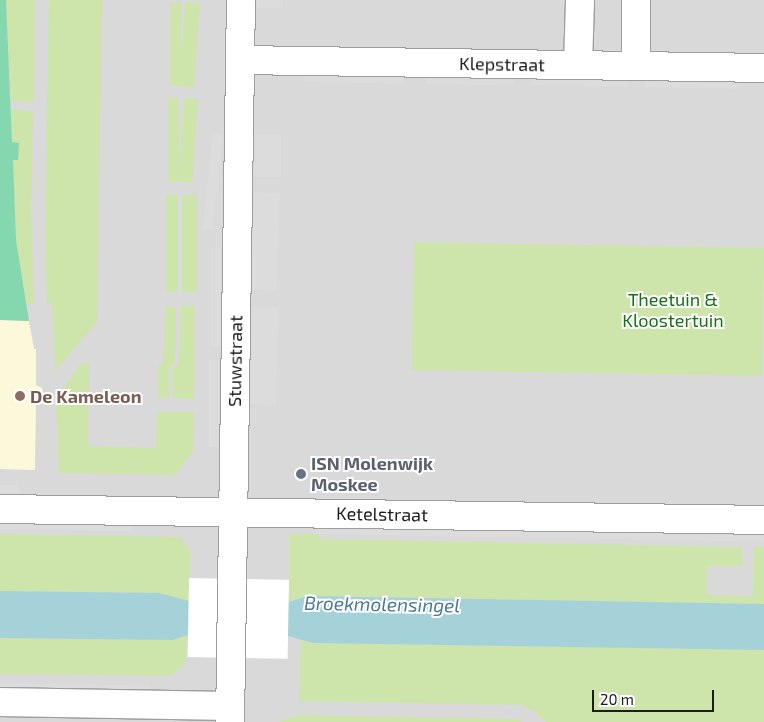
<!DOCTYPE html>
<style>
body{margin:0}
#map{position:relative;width:764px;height:722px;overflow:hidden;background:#ede8e2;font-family:"Exo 2",sans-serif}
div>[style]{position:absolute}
.residential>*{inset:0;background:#dad9d9;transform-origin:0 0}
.education>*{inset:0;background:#fcf9db}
.grass>*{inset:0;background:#cde4ab;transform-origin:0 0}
.pitch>*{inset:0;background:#85d7af}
.parking>*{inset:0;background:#dcdcdc;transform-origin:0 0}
.water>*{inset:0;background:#a5d2d8}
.pier>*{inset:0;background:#fff;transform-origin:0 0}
.roads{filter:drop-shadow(1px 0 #9d9d9d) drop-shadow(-1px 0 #9d9d9d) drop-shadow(0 1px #9d9d9d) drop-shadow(0 -1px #9d9d9d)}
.street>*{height:28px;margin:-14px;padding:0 14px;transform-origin:14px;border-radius:14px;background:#fff}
.dots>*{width:14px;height:14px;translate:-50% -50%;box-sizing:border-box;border:2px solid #fff;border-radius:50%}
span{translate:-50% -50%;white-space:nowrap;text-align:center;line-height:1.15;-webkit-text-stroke:4px #fff;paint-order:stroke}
.street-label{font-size:18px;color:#1c1c1c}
.park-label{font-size:18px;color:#157113}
.education-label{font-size:18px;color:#785e54;font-weight:700}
.left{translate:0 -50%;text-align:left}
.worship-label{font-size:18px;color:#5b616d;font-weight:700}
.water-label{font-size:19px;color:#4a7895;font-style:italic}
.scale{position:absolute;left:592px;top:690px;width:122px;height:22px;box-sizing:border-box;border:2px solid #1c1c1c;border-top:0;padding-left:6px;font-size:15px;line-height:18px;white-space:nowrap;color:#1c1c1c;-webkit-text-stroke:4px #fff;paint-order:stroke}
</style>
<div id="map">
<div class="residential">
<i style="left:0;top:0;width:764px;height:722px"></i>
</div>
<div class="education">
<i style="clip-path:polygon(0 320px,29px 321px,34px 349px,36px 349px,36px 385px,42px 388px,43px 392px,39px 397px,36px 398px,35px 470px,0 469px)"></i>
</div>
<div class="grass">
<i style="clip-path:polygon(6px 0,35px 0,34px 102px,11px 101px)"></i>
<i style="clip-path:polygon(49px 0,102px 0,97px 322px,55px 371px,52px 303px,47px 303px,45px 244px)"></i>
<i style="left:185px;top:2px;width:15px;height:85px;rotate:4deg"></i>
<i style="left:170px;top:3px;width:11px;height:83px"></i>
<i style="left:168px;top:98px;width:11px;height:84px"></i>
<i style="left:184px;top:98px;width:14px;height:84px;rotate:4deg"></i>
<i style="clip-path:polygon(11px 110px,33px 111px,31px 207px,34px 304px,27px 304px,16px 240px,13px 159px,18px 160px,19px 143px,12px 143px)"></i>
<i style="left:166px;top:195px;width:12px;height:97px"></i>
<i style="left:182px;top:195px;width:15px;height:97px"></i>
<i style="left:414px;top:242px;width:350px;height:128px;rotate:1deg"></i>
<i style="clip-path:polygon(165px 306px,176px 307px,175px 364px,169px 368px,169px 398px,158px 398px,158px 365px,163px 364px)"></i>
<i style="clip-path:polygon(181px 306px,195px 306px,194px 399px,173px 398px,173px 368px,179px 364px)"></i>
<i style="clip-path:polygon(81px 363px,89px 363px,88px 446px,156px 448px,157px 412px,194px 412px,193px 452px,175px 475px,59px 473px,56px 404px,62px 390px)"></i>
<i style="clip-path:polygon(0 534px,180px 537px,191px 551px,189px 601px,159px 593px,0 591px)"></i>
<i style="clip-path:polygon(289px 534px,315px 534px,320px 536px,321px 539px,742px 547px,743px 566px,707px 566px,707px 595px,753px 596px,754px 547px,764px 547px,764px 604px,308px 596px,289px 602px)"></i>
<i style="clip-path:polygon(188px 635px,185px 665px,170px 676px,0 674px,0 638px,173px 640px)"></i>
<i style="clip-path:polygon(301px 640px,313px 643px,764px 650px,764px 722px,546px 722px,535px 712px,521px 705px,299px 701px)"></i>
<i style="clip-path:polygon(298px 715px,514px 719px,524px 722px,279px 722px)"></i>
</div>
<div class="pitch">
<i style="clip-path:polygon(0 0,6px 0,12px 142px,19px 143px,18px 160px,13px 160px,16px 240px,29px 321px,0 320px)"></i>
</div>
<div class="parking">
<i style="left:257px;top:0;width:26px;height:8px"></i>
<i style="left:304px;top:72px;width:100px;height:10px;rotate:1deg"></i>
<i style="left:426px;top:74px;width:87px;height:10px;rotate:1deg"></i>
<i style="left:532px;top:75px;width:96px;height:10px;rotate:1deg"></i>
<i style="left:645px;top:77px;width:96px;height:10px;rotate:1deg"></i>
<i style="left:213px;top:133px;width:10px;height:97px;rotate:6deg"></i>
<i style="left:255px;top:134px;width:26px;height:43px"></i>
<i style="left:254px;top:192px;width:26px;height:98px;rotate:2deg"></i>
<i style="left:211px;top:248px;width:10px;height:98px"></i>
<i style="left:252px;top:306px;width:27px;height:98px;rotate:2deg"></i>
<i style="left:209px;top:360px;width:10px;height:87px"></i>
<i style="clip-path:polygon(0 485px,19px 485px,20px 496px,0 495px)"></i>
<i style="left:0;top:517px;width:133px;height:12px;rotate:1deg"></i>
<i style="left:316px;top:524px;width:448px;height:10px;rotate:1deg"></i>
<i style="left:0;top:683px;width:150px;height:10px;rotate:1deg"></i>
</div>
<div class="water">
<i style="clip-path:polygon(0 591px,159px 593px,189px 601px,289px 602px,308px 596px,764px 604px,764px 650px,313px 643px,288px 636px,188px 635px,173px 640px,0 638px)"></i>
</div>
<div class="pier">
<i style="left:189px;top:578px;width:100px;height:79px;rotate:1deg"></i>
</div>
<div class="roads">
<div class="street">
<i style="left:240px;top:60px;width:524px;rotate:0.87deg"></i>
<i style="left:578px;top:65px;width:65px;rotate:-88.2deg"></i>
<i style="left:636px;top:66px;width:66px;rotate:-90deg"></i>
<i style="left:0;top:509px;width:764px;rotate:0.82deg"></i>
<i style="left:0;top:702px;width:230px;rotate:1deg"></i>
<i style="left:230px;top:722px;width:722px;rotate:-89.13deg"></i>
</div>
</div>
<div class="dots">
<i style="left:20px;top:396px;background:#8d6e63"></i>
<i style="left:301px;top:474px;background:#6b7280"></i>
</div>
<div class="street-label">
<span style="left:502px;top:64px;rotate:1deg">Klepstraat</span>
<span style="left:235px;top:361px;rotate:-89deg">Stuwstraat</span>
<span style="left:382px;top:514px;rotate:1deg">Ketelstraat</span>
</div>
<div class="park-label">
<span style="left:673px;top:310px">Theetuin &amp;<br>Kloostertuin</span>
</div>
<div class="education-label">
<span class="left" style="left:30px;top:396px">De Kameleon</span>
</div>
<div class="worship-label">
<span class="left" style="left:311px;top:474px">ISN Molenwijk<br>Moskee</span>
</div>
<div class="water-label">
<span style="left:382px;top:604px;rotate:1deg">Broekmolensingel</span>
</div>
<div class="scale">20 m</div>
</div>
